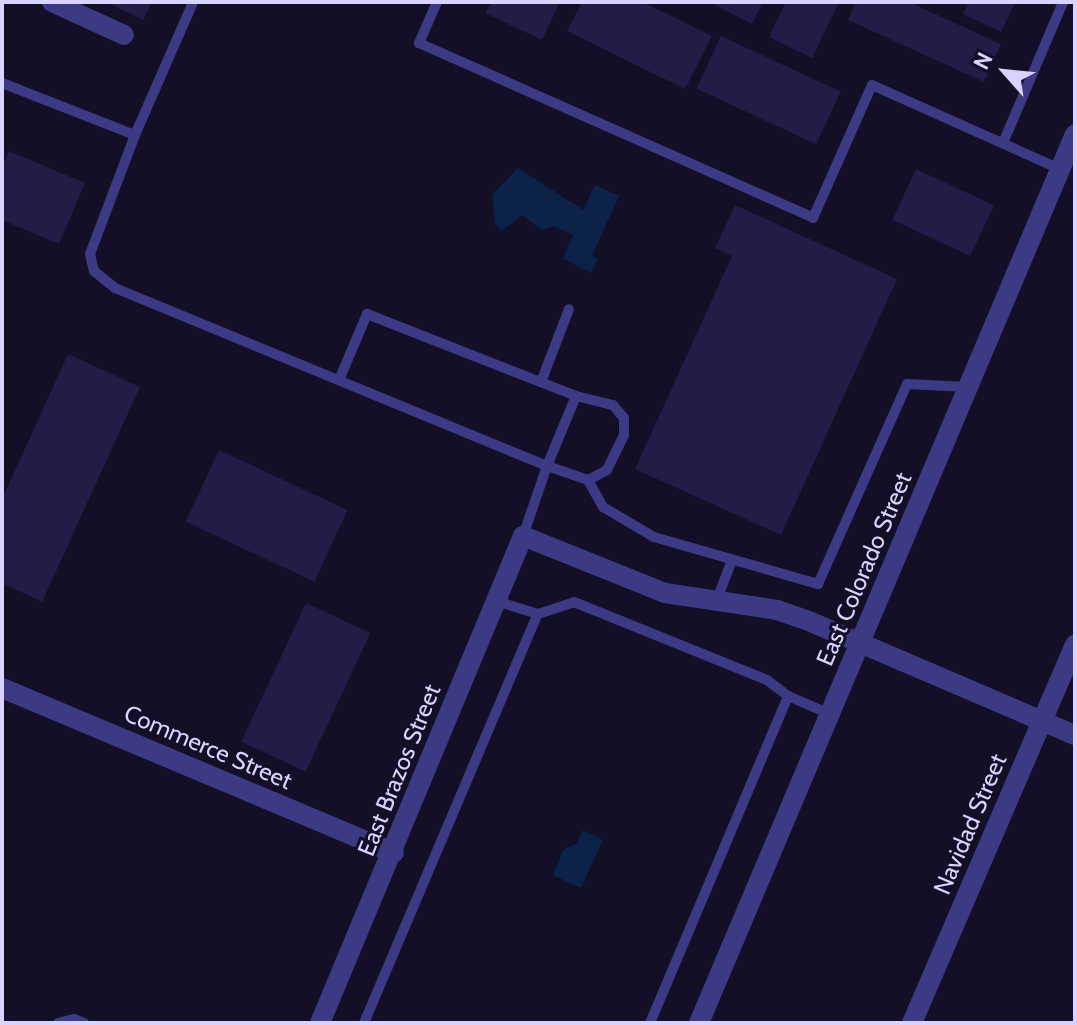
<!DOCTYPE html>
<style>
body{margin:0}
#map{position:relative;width:1077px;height:1025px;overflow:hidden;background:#130f26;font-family:Cabin,sans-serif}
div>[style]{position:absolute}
.water>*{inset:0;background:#0c2248}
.building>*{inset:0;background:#241b47;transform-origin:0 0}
.lane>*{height:10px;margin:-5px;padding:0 5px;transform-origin:5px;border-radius:5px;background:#3d3a85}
.street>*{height:20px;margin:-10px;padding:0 10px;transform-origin:10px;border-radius:10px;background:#3d3a85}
span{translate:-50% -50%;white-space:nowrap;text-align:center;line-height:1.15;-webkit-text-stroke:6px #130f26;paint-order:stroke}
.street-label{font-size:24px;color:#d9d4ff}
.frame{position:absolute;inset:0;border:4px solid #d9d4ff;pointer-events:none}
.north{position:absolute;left:965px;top:32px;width:80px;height:80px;-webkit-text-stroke:6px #130f26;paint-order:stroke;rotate:297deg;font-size:22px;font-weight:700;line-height:32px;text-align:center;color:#d9d4ff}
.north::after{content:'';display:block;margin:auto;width:28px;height:36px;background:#d9d4ff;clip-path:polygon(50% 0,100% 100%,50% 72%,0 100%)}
</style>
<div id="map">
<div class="water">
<i style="clip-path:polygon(518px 168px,583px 210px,595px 185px,619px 196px,592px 256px,598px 259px,591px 273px,563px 259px,573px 235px,553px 226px,542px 230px,522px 215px,502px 231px,495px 225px,492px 195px)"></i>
<i style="clip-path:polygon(583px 830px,603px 840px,581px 888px,553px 875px,563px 850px,577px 843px)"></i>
</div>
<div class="building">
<i style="clip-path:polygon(107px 2px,152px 2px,143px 20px)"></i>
<i style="clip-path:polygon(491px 2px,560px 2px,542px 40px,485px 13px)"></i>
<i style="clip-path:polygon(582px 2px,643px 2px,712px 36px,685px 89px,567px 31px)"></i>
<i style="clip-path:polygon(709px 2px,763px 2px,752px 24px)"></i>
<i style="clip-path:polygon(786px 2px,839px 2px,812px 58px,769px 37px)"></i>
<i style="clip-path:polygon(856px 2px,909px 2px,1001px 44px,984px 82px,848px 20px)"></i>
<i style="clip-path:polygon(969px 2px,1015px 2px,1001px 32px,963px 14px)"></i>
<i style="left:721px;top:36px;width:132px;height:58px;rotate:25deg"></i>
<i style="clip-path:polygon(9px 151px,85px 183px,59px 244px,2px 220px,2px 167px)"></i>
<i style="left:916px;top:169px;width:86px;height:56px;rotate:25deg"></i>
<i style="clip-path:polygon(735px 205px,897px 279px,781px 535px,635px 469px,732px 256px,715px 248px)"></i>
<i style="clip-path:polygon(68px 354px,140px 387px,42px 602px,2px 583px,2px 499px)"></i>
<i style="left:219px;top:450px;width:142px;height:79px;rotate:25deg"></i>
<i style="left:306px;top:603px;width:71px;height:153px;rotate:25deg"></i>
</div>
<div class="lane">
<i style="left:437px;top:2px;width:45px;rotate:113.7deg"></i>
<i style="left:419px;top:43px;width:431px;rotate:23.9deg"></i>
<i style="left:813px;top:218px;width:145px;rotate:-66.1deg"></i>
<i style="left:872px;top:85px;width:206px;rotate:24.1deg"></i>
<i style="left:2px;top:83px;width:143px;rotate:21.4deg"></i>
<i style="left:135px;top:135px;width:127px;rotate:110.7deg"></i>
<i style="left:90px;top:254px;width:17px;rotate:77deg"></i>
<i style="left:94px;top:271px;width:27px;rotate:39deg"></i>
<i style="left:115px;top:288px;width:467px;rotate:22.4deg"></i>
<i style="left:547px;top:466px;width:74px;rotate:108.9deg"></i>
<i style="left:135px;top:135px;width:145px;rotate:-66.4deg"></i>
<i style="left:1003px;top:143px;width:153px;rotate:-66.9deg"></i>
<i style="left:339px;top:380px;width:72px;rotate:-67deg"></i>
<i style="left:367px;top:314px;width:225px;rotate:21.4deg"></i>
<i style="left:541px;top:382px;width:78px;rotate:-69deg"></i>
<i style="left:576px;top:396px;width:38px;rotate:14deg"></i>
<i style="left:613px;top:405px;width:17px;rotate:50deg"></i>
<i style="left:624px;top:418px;width:17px;rotate:90deg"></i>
<i style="left:624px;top:435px;width:39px;rotate:116deg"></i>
<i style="left:607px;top:470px;width:21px;rotate:152deg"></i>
<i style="left:588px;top:480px;width:43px;rotate:-161.1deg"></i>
<i style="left:547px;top:466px;width:76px;rotate:-67.5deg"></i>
<i style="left:588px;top:480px;width:31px;rotate:61deg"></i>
<i style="left:603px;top:507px;width:59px;rotate:30.5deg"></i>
<i style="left:654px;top:537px;width:171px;rotate:16deg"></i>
<i style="left:818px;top:584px;width:219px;rotate:-66deg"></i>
<i style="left:907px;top:384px;width:61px;rotate:2.8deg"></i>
<i style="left:496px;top:601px;width:44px;rotate:17.2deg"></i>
<i style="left:716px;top:602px;width:45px;rotate:-69.1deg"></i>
<i style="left:58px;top:1023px;width:16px;rotate:-14deg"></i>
<i style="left:74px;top:1019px;width:11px;rotate:22deg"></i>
<i style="left:364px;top:1023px;width:444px;rotate:-67deg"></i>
<i style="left:538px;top:614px;width:38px;rotate:-18deg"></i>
<i style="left:574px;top:602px;width:208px;rotate:22deg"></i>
<i style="left:767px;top:680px;width:26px;rotate:37deg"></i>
<i style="left:650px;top:1023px;width:355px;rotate:-67.1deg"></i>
<i style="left:788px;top:696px;width:46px;rotate:23.2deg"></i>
</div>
<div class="street">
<i style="left:52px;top:2px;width:79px;rotate:24.6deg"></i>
<i style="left:2px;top:688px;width:425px;rotate:22.8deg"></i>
<i style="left:320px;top:1023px;width:528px;rotate:-67.37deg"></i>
<i style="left:523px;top:536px;width:153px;rotate:21.9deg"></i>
<i style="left:665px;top:593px;width:113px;rotate:8.6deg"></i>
<i style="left:777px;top:610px;width:36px;rotate:19deg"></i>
<i style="left:811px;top:622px;width:287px;rotate:23.2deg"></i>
<i style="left:699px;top:1023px;width:965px;rotate:-67.07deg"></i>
<i style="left:912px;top:1023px;width:412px;rotate:-66.7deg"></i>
</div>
<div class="street-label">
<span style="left:864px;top:569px;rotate:-67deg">East Colorado Street</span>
<span style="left:208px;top:747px;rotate:23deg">Commerce Street</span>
<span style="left:399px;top:770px;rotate:-68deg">East Brazos Street</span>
<span style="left:970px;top:824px;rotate:-67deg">Navidad Street</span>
</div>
<div class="frame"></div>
<div class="north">N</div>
</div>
